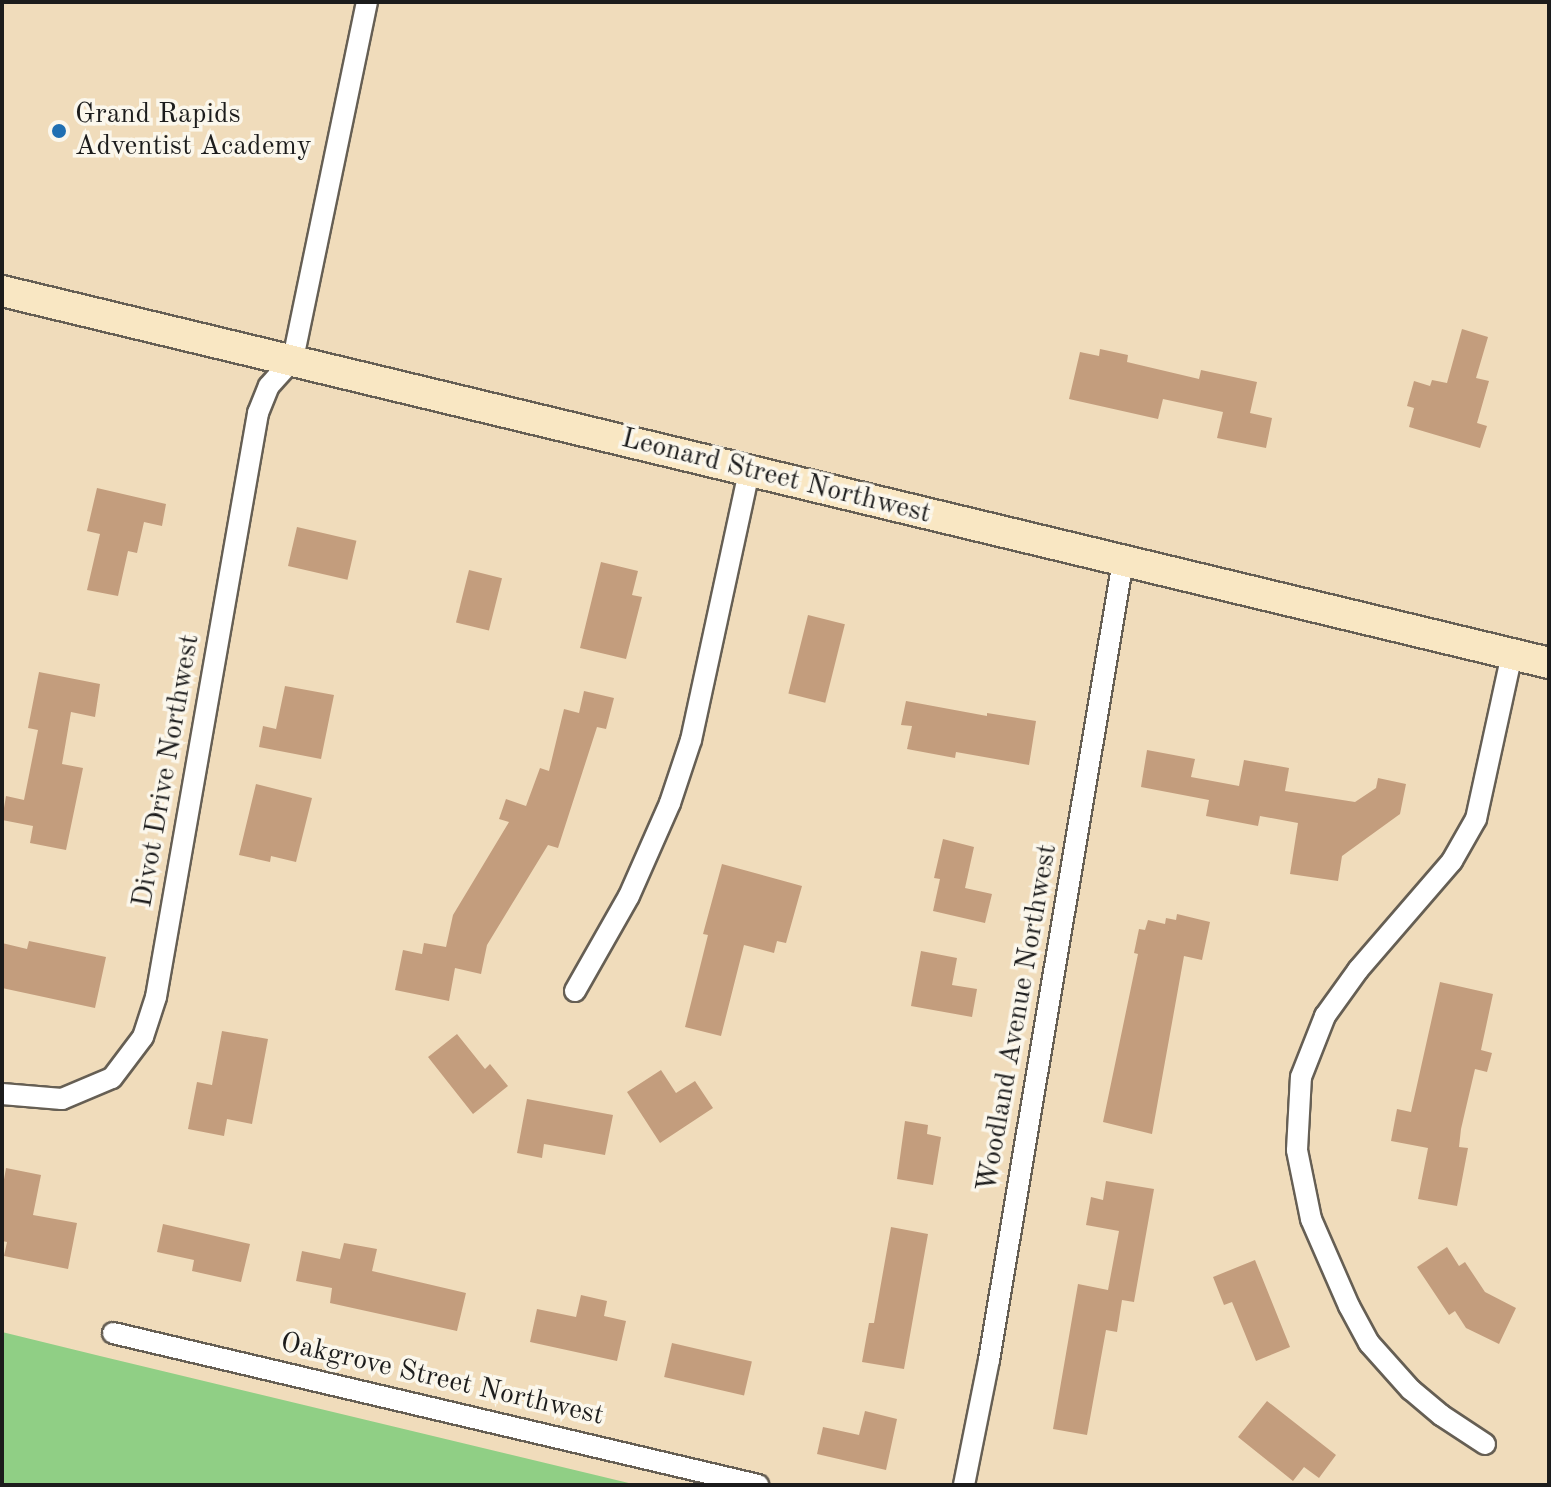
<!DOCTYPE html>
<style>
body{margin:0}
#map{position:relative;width:1551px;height:1487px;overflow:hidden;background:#f0dcbb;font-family:"Old Standard TT",serif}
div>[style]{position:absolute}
.green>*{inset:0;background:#90cf85}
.building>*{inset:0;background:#c39d7d;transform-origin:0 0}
.roads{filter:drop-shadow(2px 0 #665f54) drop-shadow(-2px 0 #665f54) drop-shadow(0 2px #665f54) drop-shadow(0 -2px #665f54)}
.minor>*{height:20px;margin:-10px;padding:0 10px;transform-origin:10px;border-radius:10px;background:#fff}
.secondary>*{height:30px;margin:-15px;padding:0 15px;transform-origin:15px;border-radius:15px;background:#f9e7c3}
.dots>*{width:22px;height:22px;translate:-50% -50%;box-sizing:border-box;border:4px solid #fbf7ec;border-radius:50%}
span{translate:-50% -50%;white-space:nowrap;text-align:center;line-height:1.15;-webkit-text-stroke:7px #fbf7ec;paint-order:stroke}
.poi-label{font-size:28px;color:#1c1c1c}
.left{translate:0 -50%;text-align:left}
.street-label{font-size:28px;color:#1c1c1c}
.frame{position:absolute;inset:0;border:4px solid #1c1c1c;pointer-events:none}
</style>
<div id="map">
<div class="green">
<i style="clip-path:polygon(2px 1332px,100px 1356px,637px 1485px,2px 1485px)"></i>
</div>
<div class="building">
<i style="clip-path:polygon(1462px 329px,1488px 337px,1476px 378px,1489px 381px,1477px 423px,1487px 426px,1480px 448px,1409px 427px,1414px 408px,1407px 406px,1414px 381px,1430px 386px,1432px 380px,1447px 383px)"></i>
<i style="clip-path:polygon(1100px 349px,1128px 355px,1127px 362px,1199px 379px,1201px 370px,1257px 382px,1250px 413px,1272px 418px,1266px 448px,1217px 438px,1223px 412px,1163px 399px,1158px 419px,1069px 399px,1080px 352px,1099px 356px)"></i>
<i style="clip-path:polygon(97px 488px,166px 504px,162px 526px,144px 522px,137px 553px,128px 551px,118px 596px,87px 590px,100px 534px,87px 531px)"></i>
<i style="left:297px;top:527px;width:61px;height:40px;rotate:13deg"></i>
<i style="clip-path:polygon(601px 562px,638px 571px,632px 595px,642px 597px,626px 659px,580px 648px)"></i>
<i style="left:469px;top:570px;width:34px;height:54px;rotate:14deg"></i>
<i style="left:808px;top:615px;width:38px;height:81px;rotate:14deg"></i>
<i style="clip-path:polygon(39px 672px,100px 684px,95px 717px,71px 712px,62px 764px,83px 768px,66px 850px,30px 843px,33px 826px,2px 820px,6px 796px,24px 800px,38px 730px,28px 728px)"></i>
<i style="clip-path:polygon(285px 686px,334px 695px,321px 759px,259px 747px,263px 726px,276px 729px)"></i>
<i style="clip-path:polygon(584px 691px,614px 698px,606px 729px,597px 727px,558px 848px,548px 845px,487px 945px,481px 974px,455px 968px,449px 1001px,395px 990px,403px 950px,422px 954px,424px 943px,446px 947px,453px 915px,509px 822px,499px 819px,506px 799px,526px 806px,540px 768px,549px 771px,564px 709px,579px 713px)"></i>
<i style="clip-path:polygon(906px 701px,987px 716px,987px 713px,1036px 721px,1029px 765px,956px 752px,955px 758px,907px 749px,912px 726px,901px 725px)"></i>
<i style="clip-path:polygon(1147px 750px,1195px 759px,1191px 777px,1239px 786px,1244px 760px,1289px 768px,1285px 791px,1355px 802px,1376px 788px,1378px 778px,1406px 784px,1400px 814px,1342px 856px,1338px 881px,1290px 874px,1298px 823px,1260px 816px,1258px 826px,1206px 816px,1209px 800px,1141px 787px)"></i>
<i style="clip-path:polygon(256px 784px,312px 798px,296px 862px,271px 856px,270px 862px,239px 855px)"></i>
<i style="clip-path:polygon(943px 839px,974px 847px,965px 888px,992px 894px,985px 923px,933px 911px,940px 879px,934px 878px)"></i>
<i style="clip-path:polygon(722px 864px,802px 886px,786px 943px,777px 941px,774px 953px,744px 945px,721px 1036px,685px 1027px,708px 935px,703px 934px)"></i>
<i style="clip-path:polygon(1177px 914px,1210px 922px,1202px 960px,1184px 956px,1152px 1134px,1103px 1122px,1138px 954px,1134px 953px,1139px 929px,1145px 930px,1148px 920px,1165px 924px,1166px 918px,1176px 920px)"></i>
<i style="clip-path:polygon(29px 941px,106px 957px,95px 1008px,2px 988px,2px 943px,27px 949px)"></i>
<i style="clip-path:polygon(921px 951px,957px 958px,952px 985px,977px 989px,972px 1017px,911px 1006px)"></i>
<i style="clip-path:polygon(1440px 982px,1493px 994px,1481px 1050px,1492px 1053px,1487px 1072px,1475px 1069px,1461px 1129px,1459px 1147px,1468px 1148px,1457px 1206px,1418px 1199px,1428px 1148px,1391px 1141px,1397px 1109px,1411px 1112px)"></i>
<i style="clip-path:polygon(222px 1031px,268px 1039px,252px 1124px,227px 1119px,224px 1136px,188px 1129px,197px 1082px,212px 1085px)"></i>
<i style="clip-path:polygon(457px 1034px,485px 1069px,490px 1064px,508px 1086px,473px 1114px,428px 1057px)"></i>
<i style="clip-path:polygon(661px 1070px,676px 1093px,695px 1081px,713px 1108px,660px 1143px,627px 1092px)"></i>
<i style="clip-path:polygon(527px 1099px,613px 1115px,605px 1155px,544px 1144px,542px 1158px,517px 1153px)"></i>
<i style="clip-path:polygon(905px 1121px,928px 1125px,927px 1134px,941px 1137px,933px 1185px,897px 1179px)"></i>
<i style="clip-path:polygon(6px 1168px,41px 1175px,33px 1215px,77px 1223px,68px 1269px,4px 1256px,7px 1242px,2px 1241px,2px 1191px)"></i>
<i style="clip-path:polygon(1106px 1181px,1154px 1189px,1134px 1302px,1122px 1300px,1117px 1332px,1106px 1330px,1087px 1435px,1053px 1429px,1078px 1284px,1108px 1290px,1119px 1231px,1086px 1225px,1091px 1197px,1103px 1200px)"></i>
<i style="clip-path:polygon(163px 1224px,250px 1244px,241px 1282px,192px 1271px,194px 1260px,157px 1252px)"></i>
<i style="clip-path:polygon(891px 1227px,928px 1234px,904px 1369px,862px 1362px,869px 1323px,874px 1323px)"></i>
<i style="clip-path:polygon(344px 1243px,377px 1249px,372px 1271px,466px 1293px,457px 1331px,330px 1303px,332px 1288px,296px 1281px,302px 1251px,340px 1259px)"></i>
<i style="clip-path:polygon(1447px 1247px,1459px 1266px,1465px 1262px,1485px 1292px,1516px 1308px,1499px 1344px,1466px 1328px,1455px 1311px,1449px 1315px,1417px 1267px)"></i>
<i style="clip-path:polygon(1255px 1260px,1290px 1347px,1256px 1361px,1232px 1302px,1224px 1305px,1213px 1277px)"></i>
<i style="clip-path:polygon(581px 1295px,607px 1301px,604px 1316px,626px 1321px,617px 1361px,530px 1342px,537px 1309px,576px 1317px)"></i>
<i style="left:672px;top:1343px;width:82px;height:35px;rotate:13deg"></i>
<i style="clip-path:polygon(1267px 1401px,1336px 1455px,1319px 1478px,1304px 1467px,1293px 1481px,1238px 1437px)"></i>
<i style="clip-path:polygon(865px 1411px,897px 1419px,886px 1470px,817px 1454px,823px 1427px,859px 1435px)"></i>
</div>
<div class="roads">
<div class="minor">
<i style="left:575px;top:991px;width:109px;rotate:-60.4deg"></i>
<i style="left:629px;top:896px;width:102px;rotate:-66.2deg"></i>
<i style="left:670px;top:803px;width:66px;rotate:-71.6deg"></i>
<i style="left:691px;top:740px;width:275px;rotate:-77.8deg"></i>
<i style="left:2px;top:1094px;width:60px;rotate:4.8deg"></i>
<i style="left:62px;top:1099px;width:54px;rotate:-22.8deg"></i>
<i style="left:112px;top:1078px;width:51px;rotate:-52.9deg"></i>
<i style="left:143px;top:1037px;width:42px;rotate:-72deg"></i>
<i style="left:156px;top:997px;width:593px;rotate:-80.09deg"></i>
<i style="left:258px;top:413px;width:29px;rotate:-68deg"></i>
<i style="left:269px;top:386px;width:36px;rotate:-48deg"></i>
<i style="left:293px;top:359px;width:365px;rotate:-78.3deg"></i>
<i style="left:113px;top:1333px;width:663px;rotate:13.26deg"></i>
<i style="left:1485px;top:1444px;width:53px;rotate:-146.6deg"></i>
<i style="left:1441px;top:1415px;width:39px;rotate:-140deg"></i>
<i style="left:1411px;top:1390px;width:63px;rotate:-131.8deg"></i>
<i style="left:1369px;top:1343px;width:42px;rotate:-118.4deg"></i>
<i style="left:1349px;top:1306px;width:95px;rotate:-113.6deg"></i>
<i style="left:1311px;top:1219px;width:70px;rotate:-101.5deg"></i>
<i style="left:1297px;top:1150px;width:73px;rotate:-86.9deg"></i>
<i style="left:1301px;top:1077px;width:66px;rotate:-68.5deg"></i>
<i style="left:1325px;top:1016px;width:57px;rotate:-54.3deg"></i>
<i style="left:1358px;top:970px;width:144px;rotate:-49.2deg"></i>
<i style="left:1452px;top:861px;width:48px;rotate:-60.3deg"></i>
<i style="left:1476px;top:819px;width:169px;rotate:-77.7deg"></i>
<i style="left:964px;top:1485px;width:127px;rotate:-78.7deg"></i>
<i style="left:989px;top:1360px;width:810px;rotate:-80.48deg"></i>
</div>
<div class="secondary">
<i style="left:2px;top:291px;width:1591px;rotate:13.52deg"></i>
</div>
</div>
<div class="dots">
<i style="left:59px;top:131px;background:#1f6fb2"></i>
</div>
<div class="poi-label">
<span class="left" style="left:75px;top:131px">Grand Rapids<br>Adventist Academy</span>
</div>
<div class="street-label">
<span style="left:776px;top:477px;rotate:14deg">Leonard Street Northwest</span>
<span style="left:167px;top:771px;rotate:-80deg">Divot Drive Northwest</span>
<span style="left:1018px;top:1018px;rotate:-80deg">Woodland Avenue Northwest</span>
<span style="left:442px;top:1380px;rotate:13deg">Oakgrove Street Northwest</span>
</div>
<div class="frame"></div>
</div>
